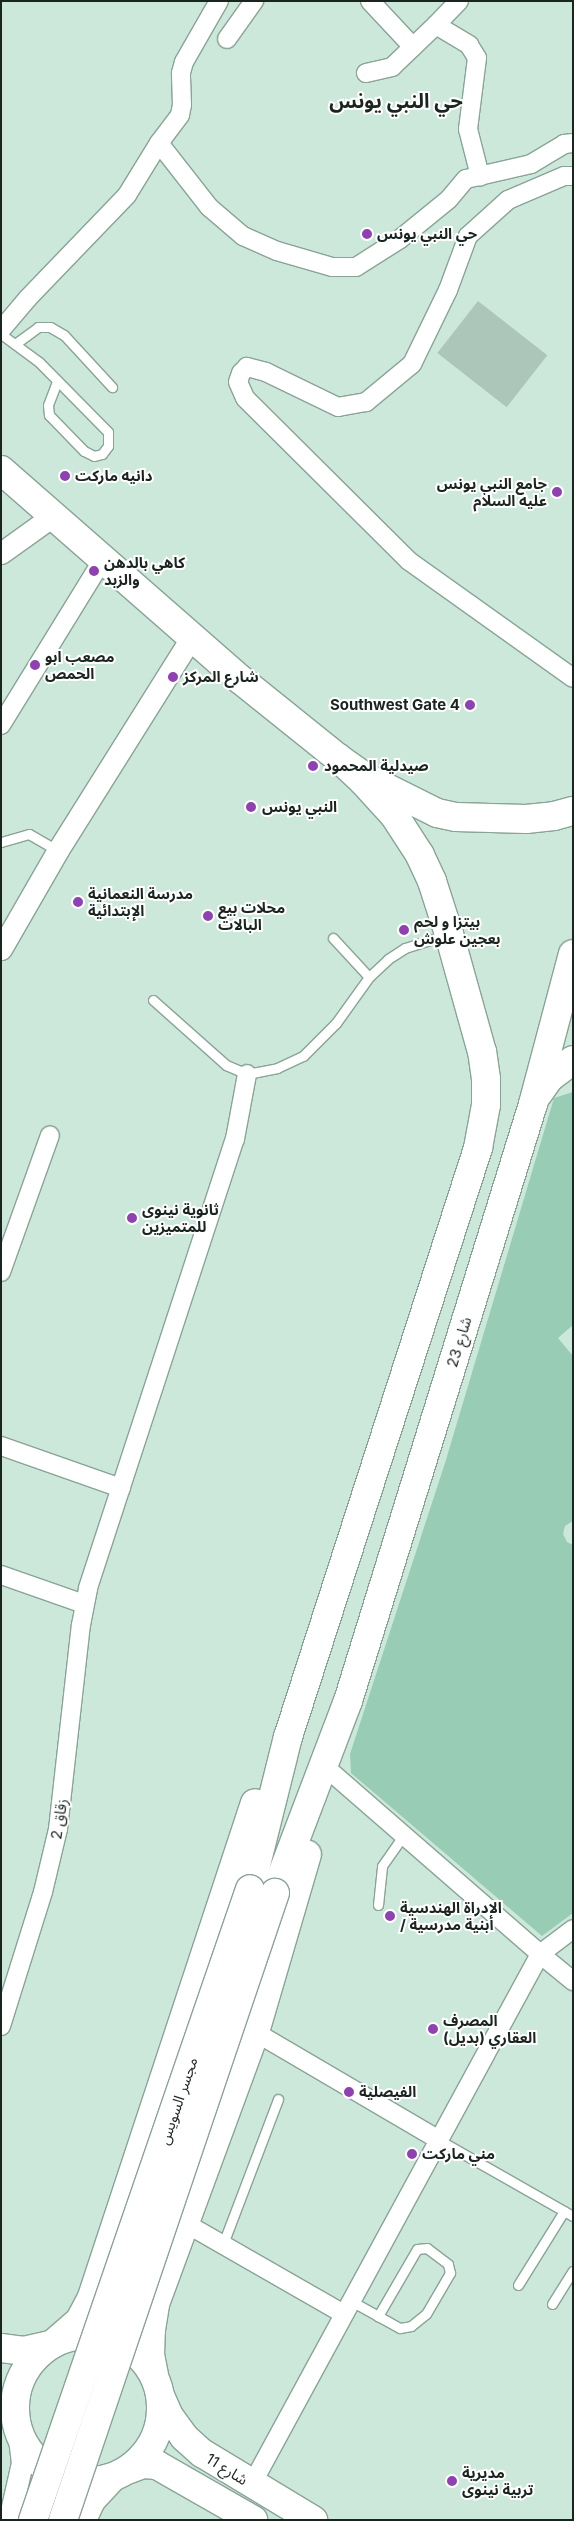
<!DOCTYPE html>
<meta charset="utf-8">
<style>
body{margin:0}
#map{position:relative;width:574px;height:2521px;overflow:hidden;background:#cce8da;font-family:Inter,"Noto Sans Arabic",sans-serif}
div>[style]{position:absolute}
.green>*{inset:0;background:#98ccb4}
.building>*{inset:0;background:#acc7ba;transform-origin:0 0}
.roads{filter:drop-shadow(1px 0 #89a497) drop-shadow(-1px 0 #89a497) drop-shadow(0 1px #89a497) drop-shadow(0 -1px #89a497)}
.service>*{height:9px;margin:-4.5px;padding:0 4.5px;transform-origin:4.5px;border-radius:4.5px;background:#fff}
.minor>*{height:18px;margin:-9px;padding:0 9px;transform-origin:9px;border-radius:9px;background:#fff}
.tertiary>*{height:21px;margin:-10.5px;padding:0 10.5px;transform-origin:10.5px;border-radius:10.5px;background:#fff}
.primary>*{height:28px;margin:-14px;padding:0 14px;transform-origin:14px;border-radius:14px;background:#fff}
.primary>.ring{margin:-14px;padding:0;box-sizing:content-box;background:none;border:28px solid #fff;border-radius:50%}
.bridges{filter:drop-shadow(1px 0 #89a497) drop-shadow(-1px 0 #89a497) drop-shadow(0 1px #89a497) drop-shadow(0 -1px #89a497)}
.primary-bridge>*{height:28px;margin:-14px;padding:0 14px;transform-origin:14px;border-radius:14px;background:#fff}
.dots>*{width:14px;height:14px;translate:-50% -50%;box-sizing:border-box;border:2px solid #fff;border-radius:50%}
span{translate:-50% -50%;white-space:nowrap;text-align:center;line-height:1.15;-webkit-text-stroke:4px #fff;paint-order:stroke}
.poi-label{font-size:15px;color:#1b2520;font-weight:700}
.left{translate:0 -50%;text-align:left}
.right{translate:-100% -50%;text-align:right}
.street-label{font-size:15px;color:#1b2520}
.district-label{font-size:20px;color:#1b2520;font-weight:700}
.frame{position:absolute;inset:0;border:2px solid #1b2520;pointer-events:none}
</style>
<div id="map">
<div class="green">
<i style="clip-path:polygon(573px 1092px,573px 1325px,558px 1338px,573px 1356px,573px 1521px,565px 1526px,563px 1534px,567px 1542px,573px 1545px,573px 1913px,542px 1936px,351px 1773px,350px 1754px,445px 1463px,554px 1098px)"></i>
</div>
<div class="building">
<i style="left:478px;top:301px;width:88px;height:66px;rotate:38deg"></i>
</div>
<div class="roads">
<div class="service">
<i style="left:1px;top:334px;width:47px;rotate:36.4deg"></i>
<i style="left:39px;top:362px;width:98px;rotate:45.4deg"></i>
<i style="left:108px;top:432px;width:14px;rotate:90deg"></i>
<i style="left:108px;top:446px;width:10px;rotate:127deg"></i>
<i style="left:102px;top:454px;width:8px;rotate:166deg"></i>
<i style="left:94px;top:456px;width:11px;rotate:-153deg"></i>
<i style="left:84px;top:451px;width:50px;rotate:-134.2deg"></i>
<i style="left:49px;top:415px;width:10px;rotate:-96deg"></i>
<i style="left:48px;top:405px;width:26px;rotate:-69deg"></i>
<i style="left:15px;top:344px;width:29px;rotate:-36deg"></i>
<i style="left:38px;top:327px;width:12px"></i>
<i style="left:50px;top:327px;width:16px;rotate:30deg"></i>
<i style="left:64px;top:335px;width:71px;rotate:47.3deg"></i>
<i style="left:1px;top:842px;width:29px;rotate:-16deg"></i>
<i style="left:29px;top:834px;width:32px;rotate:30deg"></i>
<i style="left:333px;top:938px;width:53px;rotate:47.3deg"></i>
<i style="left:153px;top:1000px;width:98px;rotate:41.7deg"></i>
<i style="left:226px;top:1065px;width:23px;rotate:23deg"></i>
<i style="left:247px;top:1074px;width:31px;rotate:-11deg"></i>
<i style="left:277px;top:1068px;width:29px;rotate:-25deg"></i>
<i style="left:303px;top:1056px;width:47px;rotate:-45deg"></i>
<i style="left:336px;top:1023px;width:57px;rotate:-54.3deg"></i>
<i style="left:369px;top:977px;width:26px;rotate:-43deg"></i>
<i style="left:388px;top:959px;width:20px;rotate:-33deg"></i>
<i style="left:405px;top:948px;width:43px;rotate:-17.6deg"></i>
<i style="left:378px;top:1905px;width:39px;rotate:-84deg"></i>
<i style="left:382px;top:1866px;width:37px;rotate:-55deg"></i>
<i style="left:439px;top:2140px;width:154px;rotate:29.6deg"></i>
<i style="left:223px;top:2244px;width:155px;rotate:-69.2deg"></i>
<i style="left:518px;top:2285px;width:87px;rotate:-58.1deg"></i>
<i style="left:351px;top:2301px;width:31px;rotate:29deg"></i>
<i style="left:378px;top:2316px;width:25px;rotate:29deg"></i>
<i style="left:400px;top:2328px;width:11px;rotate:-10deg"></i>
<i style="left:411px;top:2326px;width:19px;rotate:-39deg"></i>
<i style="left:426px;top:2314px;width:48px;rotate:-59.7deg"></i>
<i style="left:450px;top:2273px;width:9px;rotate:-103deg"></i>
<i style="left:448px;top:2264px;width:26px;rotate:-143deg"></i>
<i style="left:427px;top:2248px;width:10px;rotate:174deg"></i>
<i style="left:417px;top:2249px;width:78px;rotate:120.2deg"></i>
<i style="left:552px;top:2304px;width:39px;rotate:-58deg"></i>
</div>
<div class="minor">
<i style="left:370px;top:1px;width:63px;rotate:46.9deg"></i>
<i style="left:459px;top:1px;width:33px;rotate:134deg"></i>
<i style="left:436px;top:25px;width:39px;rotate:31deg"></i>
<i style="left:469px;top:45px;width:15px;rotate:58deg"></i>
<i style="left:477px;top:58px;width:72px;rotate:97.2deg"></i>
<i style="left:468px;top:129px;width:49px;rotate:75.7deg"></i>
<i style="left:227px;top:39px;width:47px;rotate:-54.6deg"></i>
<i style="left:366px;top:73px;width:27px;rotate:-13deg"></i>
<i style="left:392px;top:67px;width:61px;rotate:-43.7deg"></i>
<i style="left:159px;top:143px;width:81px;rotate:52deg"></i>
<i style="left:209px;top:207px;width:45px;rotate:40.5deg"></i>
<i style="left:243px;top:236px;width:37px;rotate:24deg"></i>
<i style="left:277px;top:251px;width:57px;rotate:16.2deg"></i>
<i style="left:332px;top:267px;width:24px"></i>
<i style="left:356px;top:267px;width:52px;rotate:-32.5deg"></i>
<i style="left:400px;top:239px;width:63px;rotate:-39.2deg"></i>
<i style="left:449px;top:199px;width:26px;rotate:-50deg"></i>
<i style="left:466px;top:179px;width:67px;rotate:-13deg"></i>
<i style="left:531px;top:164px;width:39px;rotate:-31deg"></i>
<i style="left:564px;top:144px;width:9px;rotate:-6deg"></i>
<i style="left:573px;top:176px;width:9px;rotate:180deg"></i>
<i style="left:564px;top:176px;width:61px;rotate:156.8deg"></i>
<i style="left:508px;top:200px;width:54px;rotate:138deg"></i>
<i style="left:468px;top:236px;width:58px;rotate:110.3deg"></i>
<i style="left:448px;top:290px;width:82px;rotate:115.9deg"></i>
<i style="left:412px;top:364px;width:60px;rotate:140.4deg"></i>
<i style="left:366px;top:402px;width:28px;rotate:170deg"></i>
<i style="left:338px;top:407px;width:80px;rotate:-154.1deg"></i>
<i style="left:266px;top:372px;width:20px;rotate:-165deg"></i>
<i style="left:247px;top:367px;width:8px;rotate:135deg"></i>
<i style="left:241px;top:373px;width:9px;rotate:108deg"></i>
<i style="left:238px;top:382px;width:17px;rotate:66deg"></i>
<i style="left:245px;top:398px;width:231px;rotate:44.8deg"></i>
<i style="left:409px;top:561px;width:201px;rotate:35.5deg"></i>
<i style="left:1px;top:330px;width:42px;rotate:-49.8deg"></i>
<i style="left:28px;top:298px;width:143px;rotate:-46.1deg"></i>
<i style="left:127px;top:195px;width:61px;rotate:-58.4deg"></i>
<i style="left:159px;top:143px;width:35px;rotate:-53deg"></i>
<i style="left:180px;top:115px;width:10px;rotate:-79deg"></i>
<i style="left:182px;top:105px;width:32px;rotate:-92deg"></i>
<i style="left:181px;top:73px;width:11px;rotate:-75deg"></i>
<i style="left:184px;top:62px;width:70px;rotate:-60.2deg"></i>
<i style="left:1px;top:725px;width:195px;rotate:-58.4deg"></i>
<i style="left:1px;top:1272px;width:145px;rotate:-70.3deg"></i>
<i style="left:1px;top:1446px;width:127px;rotate:19.3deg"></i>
<i style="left:1px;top:1575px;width:88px;rotate:19.3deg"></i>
<i style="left:331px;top:1772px;width:277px;rotate:41deg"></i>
<i style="left:540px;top:1954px;width:43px;rotate:39.3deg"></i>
<i style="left:1px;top:2026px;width:140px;rotate:-72.6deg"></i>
<i style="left:43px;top:1892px;width:65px;rotate:-76.6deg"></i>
<i style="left:58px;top:1829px;width:205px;rotate:-83.6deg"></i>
<i style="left:81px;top:1625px;width:38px;rotate:-79deg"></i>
<i style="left:88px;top:1588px;width:472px;rotate:-71.9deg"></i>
<i style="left:235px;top:1139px;width:66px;rotate:-79.5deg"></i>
<i style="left:255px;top:2032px;width:213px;rotate:30.4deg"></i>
<i style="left:185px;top:2223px;width:183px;rotate:29.8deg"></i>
<i style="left:252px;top:2484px;width:603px;rotate:-61.48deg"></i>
<i style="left:540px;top:1954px;width:41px;rotate:-37.1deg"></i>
</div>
<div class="tertiary">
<i style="left:1px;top:553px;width:65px;rotate:-35.6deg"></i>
<i style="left:1px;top:949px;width:114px;rotate:-60.1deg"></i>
<i style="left:58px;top:850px;width:252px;rotate:-57.9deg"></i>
<i style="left:9px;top:2520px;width:58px;rotate:-77.2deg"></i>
<i style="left:22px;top:2463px;width:34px;rotate:-97deg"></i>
<i style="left:85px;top:2520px;width:21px;rotate:-65deg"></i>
<i style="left:94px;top:2501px;width:34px;rotate:-47deg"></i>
</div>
<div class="primary">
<i style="left:1px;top:470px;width:319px;rotate:41.2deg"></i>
<i style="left:241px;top:680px;width:124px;rotate:38.8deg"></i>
<i style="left:338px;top:758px;width:33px;rotate:35deg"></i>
<i style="left:365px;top:777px;width:80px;rotate:26.6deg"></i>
<i style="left:437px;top:813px;width:19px;rotate:12deg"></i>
<i style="left:456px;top:817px;width:70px;rotate:1.6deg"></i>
<i style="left:526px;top:819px;width:28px;rotate:-6deg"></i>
<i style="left:554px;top:816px;width:20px;rotate:-15deg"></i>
<i style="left:538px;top:1094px;width:19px;rotate:-55deg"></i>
<i style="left:549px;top:1078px;width:30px;rotate:-37deg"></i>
<i style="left:250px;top:1889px;width:157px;rotate:-76deg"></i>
<i style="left:288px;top:1737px;width:619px;rotate:-72.12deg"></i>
<i style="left:478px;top:1148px;width:44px;rotate:-79.5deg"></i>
<i style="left:486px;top:1105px;width:26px;rotate:-90deg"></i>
<i style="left:486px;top:1079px;width:27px;rotate:-98deg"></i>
<i style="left:482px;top:1052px;width:123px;rotate:-105.6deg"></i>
<i style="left:449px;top:934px;width:56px;rotate:-107.8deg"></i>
<i style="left:432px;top:881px;width:29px;rotate:-115deg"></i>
<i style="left:420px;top:855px;width:48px;rotate:-123deg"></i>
<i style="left:394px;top:815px;width:46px;rotate:-132.4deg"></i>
<i style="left:363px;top:781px;width:34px;rotate:-137deg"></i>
<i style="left:275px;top:1893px;width:205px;rotate:-69.2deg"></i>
<i style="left:348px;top:1701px;width:625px;rotate:-72.78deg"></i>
<i style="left:533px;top:1104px;width:155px;rotate:-75.1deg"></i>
<i class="ring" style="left:15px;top:2335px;width:118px;height:118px"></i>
<i style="left:54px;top:2343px;width:35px;rotate:-41deg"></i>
<i style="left:80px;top:2320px;width:26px;rotate:-62deg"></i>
<i style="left:92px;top:2297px;width:520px;rotate:-71.74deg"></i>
<i style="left:1px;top:2348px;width:23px;rotate:7deg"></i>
<i style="left:24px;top:2351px;width:28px;rotate:-13deg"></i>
<i style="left:154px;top:2375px;width:20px;rotate:-101deg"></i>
<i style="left:150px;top:2355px;width:25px;rotate:-88deg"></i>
<i style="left:151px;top:2330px;width:26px;rotate:-81deg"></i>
<i style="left:155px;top:2304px;width:290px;rotate:-69.8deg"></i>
<i style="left:255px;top:2032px;width:185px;rotate:-73.7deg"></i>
<i style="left:161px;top:2398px;width:20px;rotate:66deg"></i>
<i style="left:169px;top:2416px;width:26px;rotate:54deg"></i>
<i style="left:184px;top:2437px;width:24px;rotate:42deg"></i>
<i style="left:202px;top:2453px;width:130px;rotate:31.1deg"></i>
<i style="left:130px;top:2469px;width:14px;rotate:-21deg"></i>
<i style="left:143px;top:2464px;width:14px;rotate:4deg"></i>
<i style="left:157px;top:2465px;width:111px;rotate:29.8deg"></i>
</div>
</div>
<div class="bridges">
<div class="primary-bridge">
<i style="left:33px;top:2520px;width:667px;rotate:-71.02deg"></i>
<i style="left:63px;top:2520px;width:662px;rotate:-71.32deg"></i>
</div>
</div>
<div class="dots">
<i style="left:367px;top:234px;background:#9041b1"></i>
<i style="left:65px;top:476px;background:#9041b1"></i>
<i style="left:557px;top:492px;background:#9041b1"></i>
<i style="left:94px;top:571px;background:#9041b1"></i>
<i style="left:35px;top:665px;background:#9041b1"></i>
<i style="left:173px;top:677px;background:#9041b1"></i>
<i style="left:470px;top:705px;background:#9041b1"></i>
<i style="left:313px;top:766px;background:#9041b1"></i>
<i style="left:251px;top:807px;background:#9041b1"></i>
<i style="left:78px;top:902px;background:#9041b1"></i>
<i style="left:208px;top:916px;background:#9041b1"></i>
<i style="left:404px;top:930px;background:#9041b1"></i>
<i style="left:132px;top:1218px;background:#9041b1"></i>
<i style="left:390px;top:1916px;background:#9041b1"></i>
<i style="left:433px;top:2029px;background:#9041b1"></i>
<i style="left:349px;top:2092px;background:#9041b1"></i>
<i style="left:412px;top:2154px;background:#9041b1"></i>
<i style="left:452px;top:2481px;background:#9041b1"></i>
</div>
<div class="poi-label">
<span class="left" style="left:377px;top:234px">حي النبي يونس</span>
<span class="left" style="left:75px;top:476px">دانيه ماركت</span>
<span class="right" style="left:547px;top:492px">جامع النبي يونس<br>عليه السلام</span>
<span class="left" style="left:104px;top:571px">كاهي بالدهن<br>والزبد</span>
<span class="left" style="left:45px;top:665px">مصعب ابو<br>الحمص</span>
<span class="left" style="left:183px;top:677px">شارع المركز</span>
<span class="right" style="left:460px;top:705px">Southwest Gate 4</span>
<span class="left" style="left:324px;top:766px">صيدلية المحمود</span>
<span class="left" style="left:262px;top:807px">النبي يونس</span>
<span class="left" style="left:88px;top:902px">مدرسة النعمانية<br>الإبتدائية</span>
<span class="left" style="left:218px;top:916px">محلات بيع<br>البالات</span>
<span class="left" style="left:414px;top:930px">بيتزا و لحم<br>بعجين علوش</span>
<span class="left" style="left:142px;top:1218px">ثانوية نينوى<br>للمتميزين</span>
<span class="left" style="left:400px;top:1916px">الادراة الهندسية<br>/ أبنية مدرسية</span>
<span class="left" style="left:443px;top:2029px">المصرف<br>العقاري (بديل)</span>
<span class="left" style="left:359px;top:2092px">الفيصلية</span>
<span class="left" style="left:422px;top:2154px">مني ماركت</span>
<span class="left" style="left:462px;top:2481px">مديرية<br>تربية نينوى</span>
</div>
<div class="street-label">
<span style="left:459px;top:1342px;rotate:-73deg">شارع 23</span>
<span style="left:59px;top:1819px;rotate:-81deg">زقاق 2</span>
<span style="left:178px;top:2101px;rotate:-71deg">مجسر السويس</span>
<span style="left:227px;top:2469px;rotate:32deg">شارع 11</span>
</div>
<div class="district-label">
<span style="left:396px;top:101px">حي النبي يونس</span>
</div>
<div class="frame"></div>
</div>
